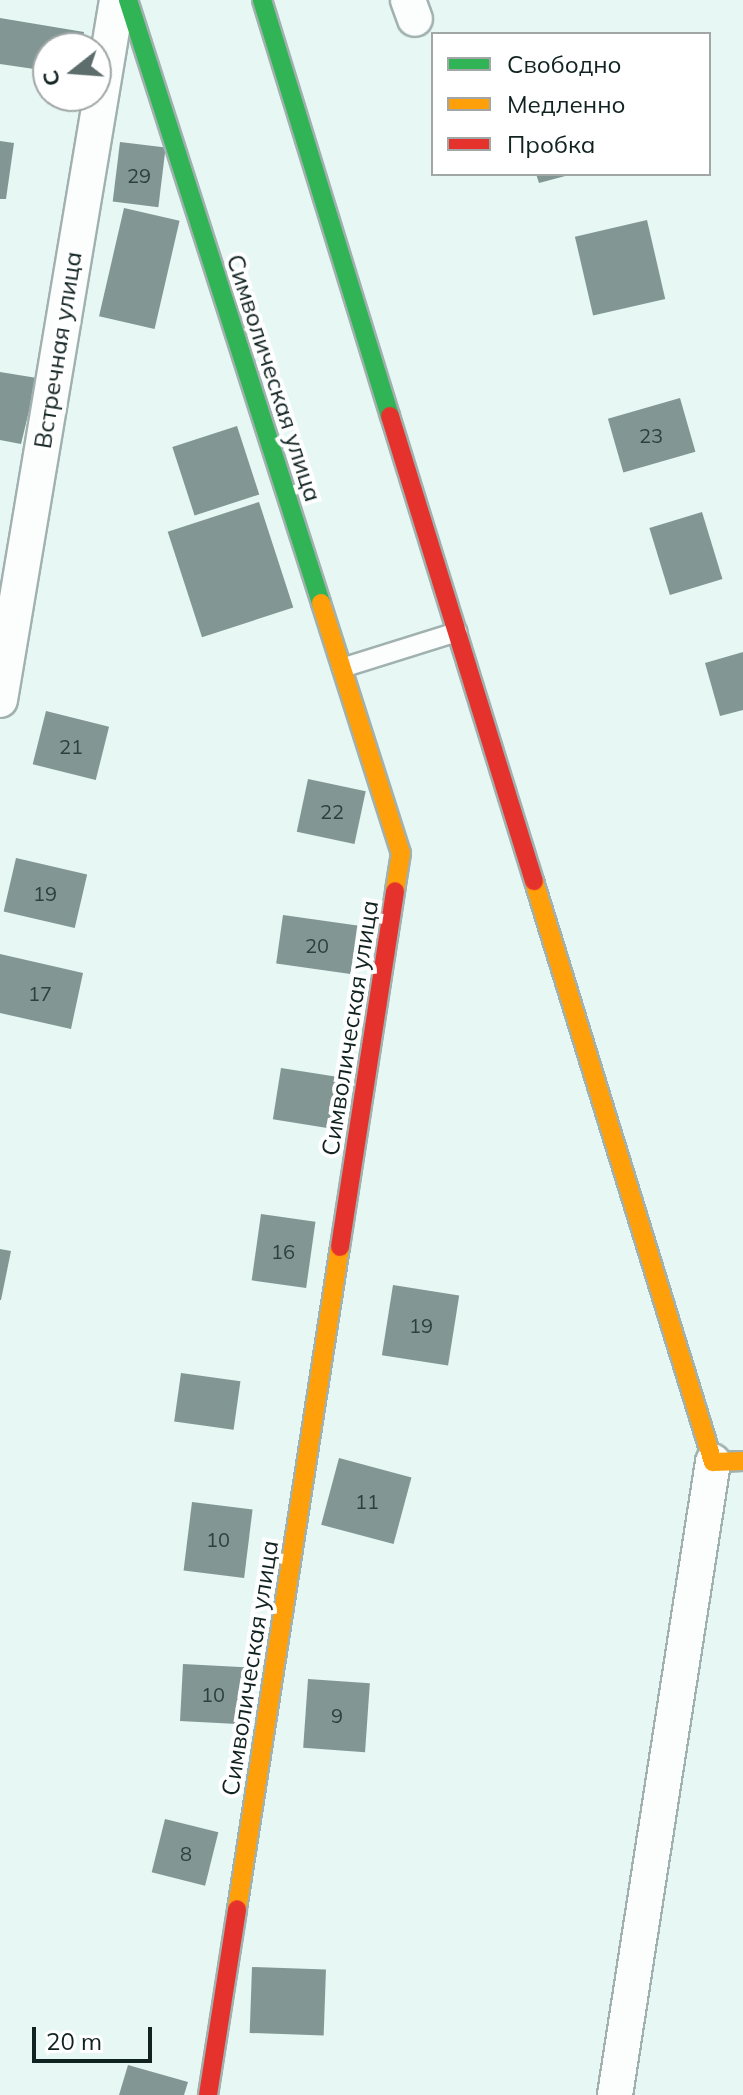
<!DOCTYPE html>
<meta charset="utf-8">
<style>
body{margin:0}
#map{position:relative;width:743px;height:2095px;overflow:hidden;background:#e6f7f4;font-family:Mulish,sans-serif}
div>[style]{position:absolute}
.building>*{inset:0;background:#829794;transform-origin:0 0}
.roads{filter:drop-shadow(2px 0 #a1b1af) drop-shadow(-2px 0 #a1b1af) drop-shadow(0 2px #a1b1af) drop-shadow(0 -2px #a1b1af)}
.lane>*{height:18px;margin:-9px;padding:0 9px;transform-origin:9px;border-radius:9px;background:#fbfefd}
.street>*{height:34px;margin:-17px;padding:0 17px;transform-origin:17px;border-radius:17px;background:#fbfefd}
.fast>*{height:18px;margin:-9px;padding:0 9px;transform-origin:9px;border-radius:9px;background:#30b455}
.slow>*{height:18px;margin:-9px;padding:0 9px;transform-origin:9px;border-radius:9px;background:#ff9f0a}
.jam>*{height:18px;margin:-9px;padding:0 9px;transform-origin:9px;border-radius:9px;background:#e5322d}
span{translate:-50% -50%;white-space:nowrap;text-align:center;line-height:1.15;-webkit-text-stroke:8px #fff;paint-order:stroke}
.number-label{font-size:20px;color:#2d403e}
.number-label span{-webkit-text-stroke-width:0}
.street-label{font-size:24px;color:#112321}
.legend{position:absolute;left:431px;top:32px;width:280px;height:144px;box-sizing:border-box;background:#fff;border:2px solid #a0a7a6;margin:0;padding:10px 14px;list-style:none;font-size:24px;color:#112321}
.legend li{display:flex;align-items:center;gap:16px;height:40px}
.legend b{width:40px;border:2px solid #a0a7a6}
.north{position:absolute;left:32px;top:32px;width:80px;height:80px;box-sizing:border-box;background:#fff;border:2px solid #a0a7a6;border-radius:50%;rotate:253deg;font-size:22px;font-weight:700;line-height:32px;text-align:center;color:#112321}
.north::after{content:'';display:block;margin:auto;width:28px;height:36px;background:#5c6d6b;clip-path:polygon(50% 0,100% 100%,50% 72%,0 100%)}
.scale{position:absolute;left:32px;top:2027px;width:120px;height:36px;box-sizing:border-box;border:4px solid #112321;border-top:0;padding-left:10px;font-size:24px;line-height:28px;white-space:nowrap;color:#112321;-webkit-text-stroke:6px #fff;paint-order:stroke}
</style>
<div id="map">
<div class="building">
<i style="clip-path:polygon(0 18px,84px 32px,81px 48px,48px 48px,48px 71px,0 64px)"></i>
<i style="clip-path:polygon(0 141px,14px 143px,6px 199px,0 199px)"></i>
<i style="left:120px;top:142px;width:46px;height:60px;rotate:7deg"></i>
<i style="clip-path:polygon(536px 174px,569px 174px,569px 175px,539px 183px)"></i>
<i style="left:124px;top:208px;width:57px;height:111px;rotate:13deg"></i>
<i style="left:647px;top:220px;width:81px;height:74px;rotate:77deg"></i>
<i style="clip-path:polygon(0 372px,37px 378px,21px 444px,0 440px)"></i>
<i style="left:680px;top:398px;width:56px;height:75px;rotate:74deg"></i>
<i style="left:237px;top:426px;width:72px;height:68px;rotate:72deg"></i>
<i style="left:259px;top:502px;width:111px;height:96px;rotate:72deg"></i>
<i style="left:702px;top:512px;width:70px;height:55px;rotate:73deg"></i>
<i style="clip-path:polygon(743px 652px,743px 710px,720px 716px,705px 663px)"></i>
<i style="left:46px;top:711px;width:65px;height:55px;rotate:14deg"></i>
<i style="left:308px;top:779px;width:59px;height:54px;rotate:12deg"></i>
<i style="left:16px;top:858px;width:73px;height:55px;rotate:13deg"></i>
<i style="left:283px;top:915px;width:75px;height:49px;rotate:8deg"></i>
<i style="clip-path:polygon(0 954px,83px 973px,71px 1029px,0 1013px)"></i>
<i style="left:281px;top:1068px;width:66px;height:52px;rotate:9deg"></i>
<i style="left:261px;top:1214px;width:55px;height:67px;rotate:8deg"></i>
<i style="clip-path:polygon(0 1249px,11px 1251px,1px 1300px,0 1300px)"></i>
<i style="left:393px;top:1285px;width:67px;height:71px;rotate:9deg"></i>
<i style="left:181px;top:1373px;width:60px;height:49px;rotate:8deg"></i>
<i style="left:339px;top:1458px;width:75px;height:69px;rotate:15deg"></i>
<i style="left:192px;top:1502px;width:61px;height:69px;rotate:7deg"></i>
<i style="left:183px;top:1664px;width:62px;height:57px;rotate:3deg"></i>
<i style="left:308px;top:1679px;width:62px;height:69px;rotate:4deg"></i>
<i style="left:165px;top:1819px;width:55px;height:55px;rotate:14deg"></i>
<i style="left:252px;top:1967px;width:74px;height:66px;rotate:2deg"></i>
<i style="clip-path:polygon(128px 2065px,188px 2082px,184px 2095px,119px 2095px)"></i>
</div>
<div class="roads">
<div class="lane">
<i style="left:342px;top:668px;width:121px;rotate:-17.4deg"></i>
</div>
<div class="street">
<i style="left:408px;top:0;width:20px;rotate:70deg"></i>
<i style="left:0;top:700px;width:710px;rotate:-80.51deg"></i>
<i style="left:615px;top:2095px;width:641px;rotate:-81.2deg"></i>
</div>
<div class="fast">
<i style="left:128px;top:0;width:633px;rotate:72.25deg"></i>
<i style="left:262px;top:0;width:435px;rotate:72.9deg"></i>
</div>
<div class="slow">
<i style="left:321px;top:603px;width:262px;rotate:72.3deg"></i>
<i style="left:401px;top:853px;width:38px;rotate:99deg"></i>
<i style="left:534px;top:881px;width:608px;rotate:72.88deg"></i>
<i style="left:713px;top:1462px;width:30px;rotate:-2deg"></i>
<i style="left:237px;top:1909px;width:670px;rotate:-81.16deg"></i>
</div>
<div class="jam">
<i style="left:390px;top:416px;width:487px;rotate:72.8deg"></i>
<i style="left:340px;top:1247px;width:360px;rotate:-81.2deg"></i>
<i style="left:208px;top:2095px;width:188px;rotate:-81.1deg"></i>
</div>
</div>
<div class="number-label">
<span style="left:139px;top:175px">29</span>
<span style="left:651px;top:435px">23</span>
<span style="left:71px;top:746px">21</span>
<span style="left:332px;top:811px">22</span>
<span style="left:45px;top:893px">19</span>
<span style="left:317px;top:945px">20</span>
<span style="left:40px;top:993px">17</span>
<span style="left:283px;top:1251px">16</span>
<span style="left:421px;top:1325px">19</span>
<span style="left:367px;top:1501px">11</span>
<span style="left:218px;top:1539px">10</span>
<span style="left:213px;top:1694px">10</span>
<span style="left:337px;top:1715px">9</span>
<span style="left:186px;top:1853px">8</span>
</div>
<div class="street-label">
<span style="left:58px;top:350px;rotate:-81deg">Встречная улица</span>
<span style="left:274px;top:378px;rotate:72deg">Символическая улица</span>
<span style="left:350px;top:1028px;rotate:-81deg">Символическая улица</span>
<span style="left:250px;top:1668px;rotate:-81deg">Символическая улица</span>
</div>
<ul class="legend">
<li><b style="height:10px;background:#30b455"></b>Свободно</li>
<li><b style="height:10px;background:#ff9f0a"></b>Медленно</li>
<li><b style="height:10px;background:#e5322d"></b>Пробка</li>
</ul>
<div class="north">С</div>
<div class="scale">20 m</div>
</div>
